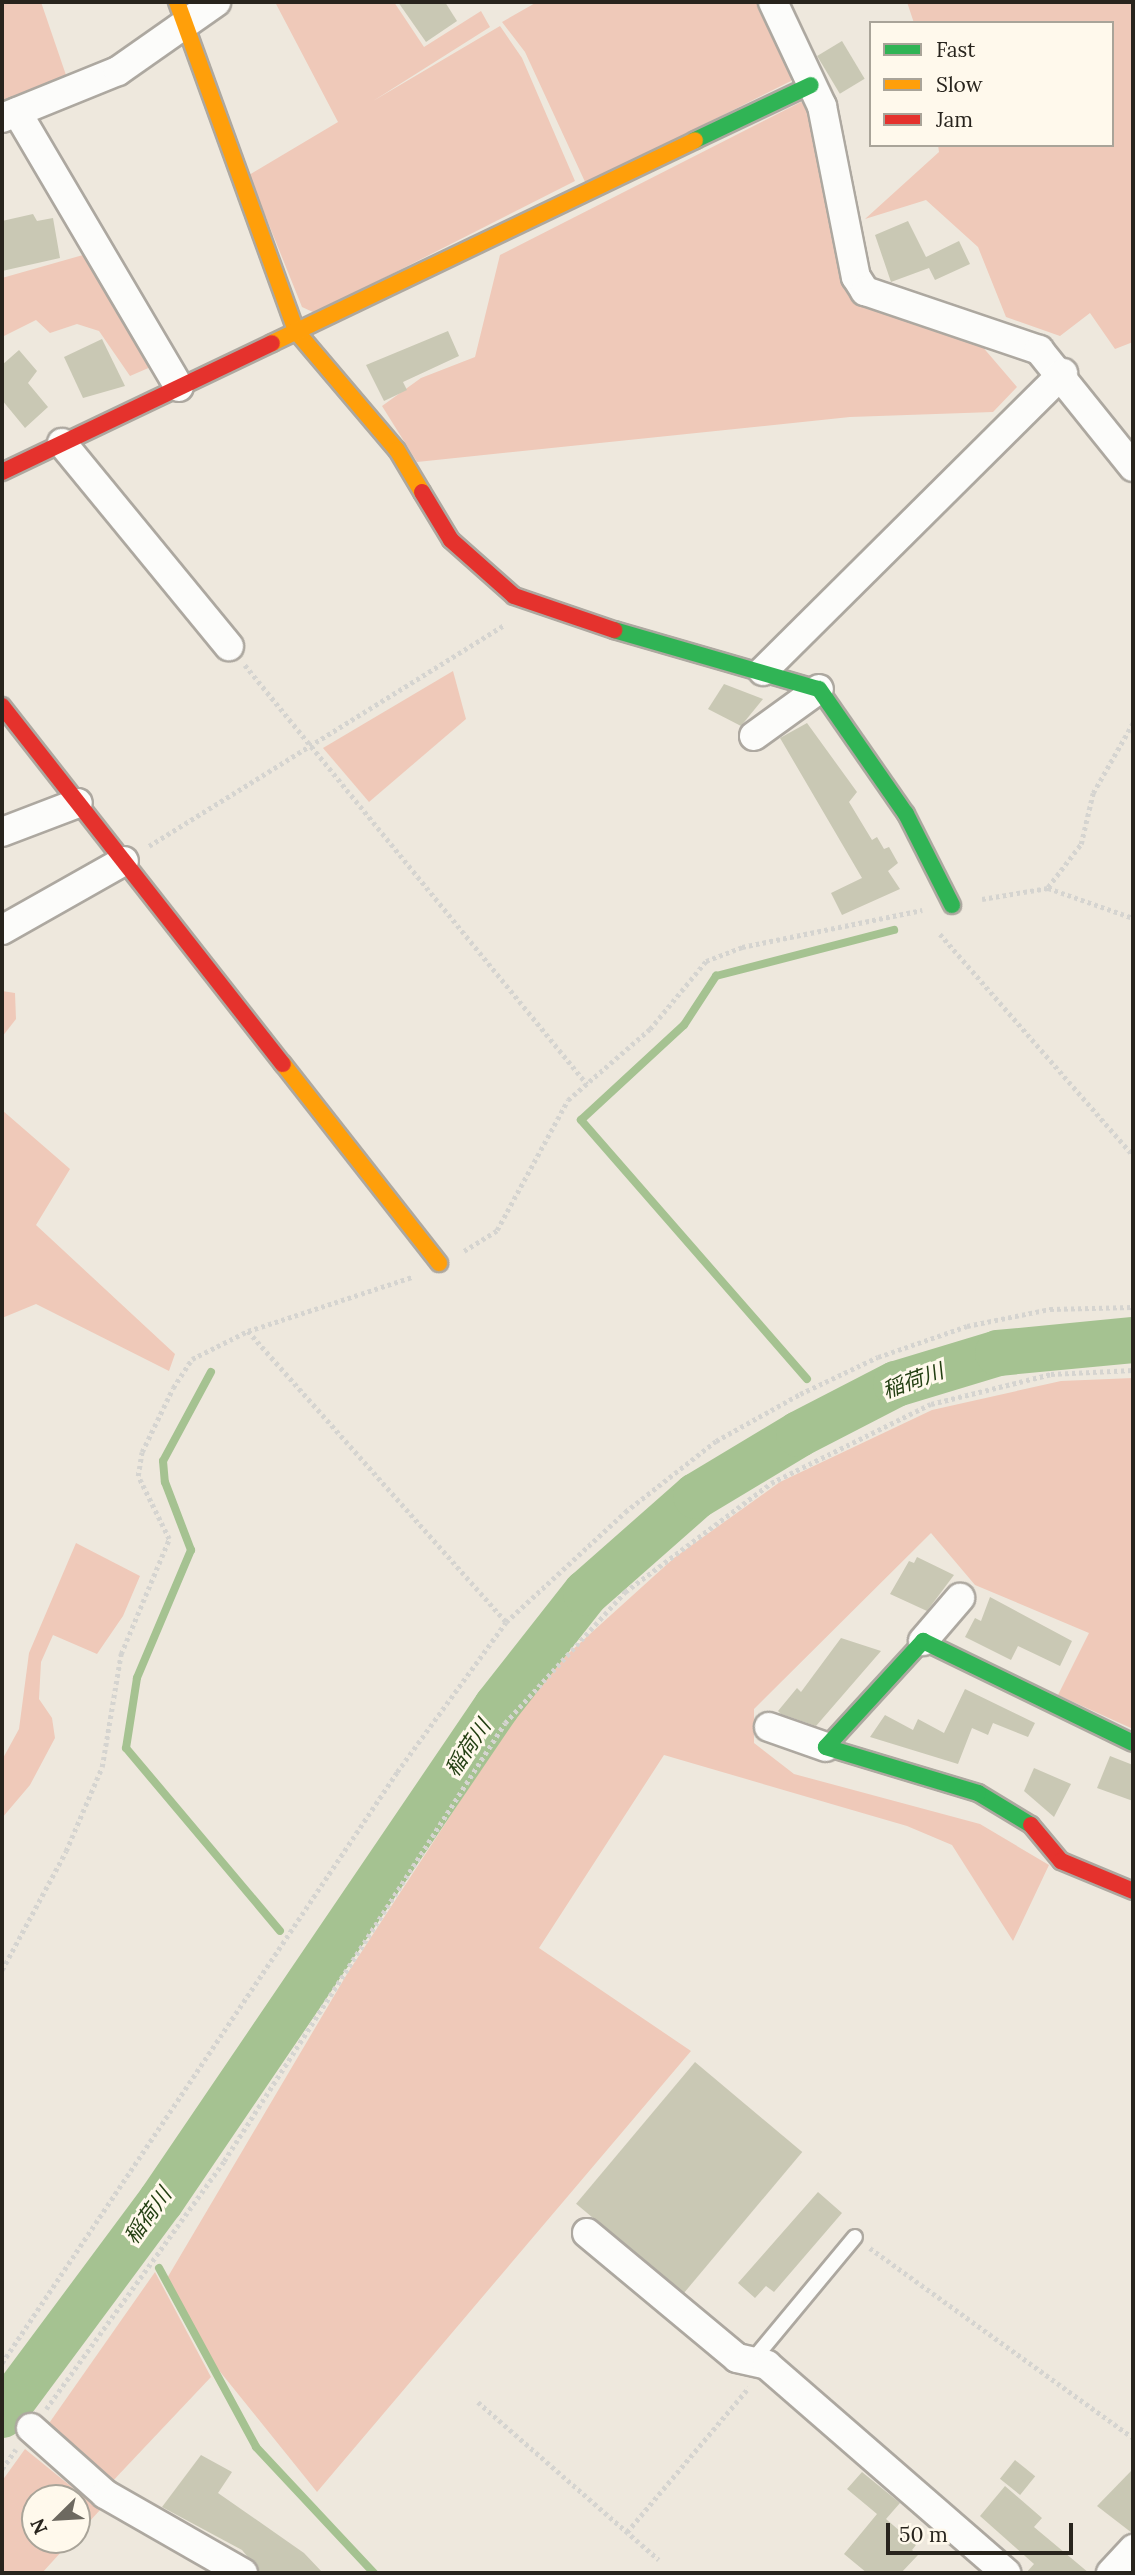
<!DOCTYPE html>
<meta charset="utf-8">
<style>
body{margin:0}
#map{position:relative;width:1135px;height:2575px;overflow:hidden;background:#eee8dd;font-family:Lora,"Noto Sans JP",serif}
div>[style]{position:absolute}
.green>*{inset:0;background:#efc9b9}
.stream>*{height:8px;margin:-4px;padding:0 4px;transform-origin:4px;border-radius:4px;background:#a5c291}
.river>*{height:46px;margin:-23px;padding:0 23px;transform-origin:23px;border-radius:23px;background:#a5c291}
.building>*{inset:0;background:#c9c8b4;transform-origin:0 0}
.path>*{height:4.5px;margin-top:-2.25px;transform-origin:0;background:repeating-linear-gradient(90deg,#d5d4d0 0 3.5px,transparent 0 7px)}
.roads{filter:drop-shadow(2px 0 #ada8a0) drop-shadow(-2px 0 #ada8a0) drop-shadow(0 2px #ada8a0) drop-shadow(0 -2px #ada8a0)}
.lane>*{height:14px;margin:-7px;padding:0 7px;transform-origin:7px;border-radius:7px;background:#fcfcfa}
.street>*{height:28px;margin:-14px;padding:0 14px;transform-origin:14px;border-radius:14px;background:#fcfcfa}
.fast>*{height:16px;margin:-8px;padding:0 8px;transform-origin:8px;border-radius:8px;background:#30b455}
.slow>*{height:16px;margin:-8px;padding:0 8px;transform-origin:8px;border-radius:8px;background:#ff9f0a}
.jam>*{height:16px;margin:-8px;padding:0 8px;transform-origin:8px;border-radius:8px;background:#e5322d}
span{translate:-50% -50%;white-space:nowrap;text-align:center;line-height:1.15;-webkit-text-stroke:6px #fff9ec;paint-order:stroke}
.water-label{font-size:21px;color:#233f12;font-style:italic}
.frame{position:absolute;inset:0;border:4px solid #28241d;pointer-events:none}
.legend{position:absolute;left:869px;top:21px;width:245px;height:126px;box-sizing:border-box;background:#fff9ec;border:2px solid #a9a499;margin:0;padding:9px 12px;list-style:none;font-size:21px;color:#28241d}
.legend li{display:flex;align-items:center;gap:14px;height:35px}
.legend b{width:35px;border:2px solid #a9a499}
.north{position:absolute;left:21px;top:2484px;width:70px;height:70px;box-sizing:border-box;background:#fff9ec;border:2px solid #a9a499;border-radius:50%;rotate:246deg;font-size:19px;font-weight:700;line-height:28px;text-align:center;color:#28241d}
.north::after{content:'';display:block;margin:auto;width:24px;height:32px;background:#6d6960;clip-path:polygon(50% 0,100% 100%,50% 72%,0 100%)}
.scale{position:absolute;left:886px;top:2523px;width:187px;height:32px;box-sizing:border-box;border:4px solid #28241d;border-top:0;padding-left:9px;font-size:21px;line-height:24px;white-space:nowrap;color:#28241d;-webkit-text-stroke:5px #fff9ec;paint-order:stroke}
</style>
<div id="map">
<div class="green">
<i style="clip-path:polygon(2px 2px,41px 2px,67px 78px,2px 104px)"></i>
<i style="clip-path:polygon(275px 2px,394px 2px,424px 47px,481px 11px,490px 27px,373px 101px,500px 26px,522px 58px,575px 181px,315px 313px,302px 307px,249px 175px,338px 122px)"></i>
<i style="clip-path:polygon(537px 2px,762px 2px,789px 60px,791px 81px,586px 184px,525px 52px,502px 22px)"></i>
<i style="clip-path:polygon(907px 2px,1133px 2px,1133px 342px,1115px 349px,1090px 313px,1060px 336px,1006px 317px,978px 247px,926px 200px,865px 219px,939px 152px,938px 145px,1112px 145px,1112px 23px,914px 23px)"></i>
<i style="clip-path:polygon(801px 102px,814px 109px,847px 275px,975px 338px,1017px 387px,993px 412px,850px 417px,417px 462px,382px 406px,421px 378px,475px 357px,500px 255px)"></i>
<i style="clip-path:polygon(83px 255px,153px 366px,130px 376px,99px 331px,77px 324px,50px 333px,36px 320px,2px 337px,2px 278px)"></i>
<i style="clip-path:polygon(453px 671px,466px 719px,369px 802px,323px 748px)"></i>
<i style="clip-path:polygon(2px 991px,15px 993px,16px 1019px,2px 1037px)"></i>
<i style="clip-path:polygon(2px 1110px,70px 1169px,36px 1225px,175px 1354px,169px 1371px,36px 1304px,2px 1318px)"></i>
<i style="clip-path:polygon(1133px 1378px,1133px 1729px,1058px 1695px,1089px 1633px,975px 1585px,931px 1533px,754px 1709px,754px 1743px,794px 1774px,980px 1824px,1049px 1865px,1013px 1941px,952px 1845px,907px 1826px,664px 1755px,539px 1948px,691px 2051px,317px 2492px,205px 2353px,166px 2280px,347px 1974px,513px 1720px,559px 1662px,674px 1558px,780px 1482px,932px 1410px,1061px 1381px)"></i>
<i style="clip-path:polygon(76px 1543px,140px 1576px,123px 1616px,97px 1654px,53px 1635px,41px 1662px,39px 1699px,52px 1718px,55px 1738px,30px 1785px,2px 1818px,2px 1760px,19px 1729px,29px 1653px)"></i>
<i style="clip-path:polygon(155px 2272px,211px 2377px,109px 2485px,45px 2429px)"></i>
<i style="clip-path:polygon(25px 2449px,100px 2510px,77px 2535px,77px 2498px,35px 2498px,35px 2540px,72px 2540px,42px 2573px,2px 2573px,2px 2481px)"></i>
</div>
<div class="stream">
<i style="left:211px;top:1372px;width:101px;rotate:118.3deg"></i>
<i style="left:163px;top:1461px;width:21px;rotate:85deg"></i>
<i style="left:165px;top:1482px;width:73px;rotate:69.1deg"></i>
<i style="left:191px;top:1550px;width:139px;rotate:112.9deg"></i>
<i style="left:137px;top:1678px;width:71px;rotate:98.9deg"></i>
<i style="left:126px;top:1748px;width:239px;rotate:49.9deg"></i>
<i style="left:807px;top:1379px;width:344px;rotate:-131.1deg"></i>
<i style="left:581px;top:1120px;width:140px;rotate:-42.7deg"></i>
<i style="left:684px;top:1025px;width:59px;rotate:-56.9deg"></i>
<i style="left:716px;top:976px;width:184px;rotate:-14.5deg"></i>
<i style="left:159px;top:2268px;width:204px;rotate:61.5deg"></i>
<i style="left:256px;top:2447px;width:173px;rotate:46.9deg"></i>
</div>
<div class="river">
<i style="left:2px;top:2415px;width:267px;rotate:-53.4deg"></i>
<i style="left:161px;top:2201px;width:598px;rotate:-55.83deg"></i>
<i style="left:497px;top:1706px;width:144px;rotate:-51.8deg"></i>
<i style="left:586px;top:1593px;width:147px;rotate:-41.4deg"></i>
<i style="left:696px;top:1496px;width:120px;rotate:-31deg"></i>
<i style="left:799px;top:1434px;width:109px;rotate:-27.3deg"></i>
<i style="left:896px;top:1384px;width:107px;rotate:-16.9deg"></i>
<i style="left:998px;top:1353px;width:136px;rotate:-5.5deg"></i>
</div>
<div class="building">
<i style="clip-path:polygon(398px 2px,445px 2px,457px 21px,426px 42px)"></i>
<i style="left:842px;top:41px;width:44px;height:29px;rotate:59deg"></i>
<i style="clip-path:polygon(33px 214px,37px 221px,53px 218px,60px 258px,2px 271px,2px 221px)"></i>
<i style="clip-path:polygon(908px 221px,926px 257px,959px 241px,970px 264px,935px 280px,929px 268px,891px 282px,875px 235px)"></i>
<i style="clip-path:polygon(448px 331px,459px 356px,403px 382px,407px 390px,384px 401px,366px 365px)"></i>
<i style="clip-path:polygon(102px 339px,125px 386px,83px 398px,64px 357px)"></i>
<i style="clip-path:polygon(19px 350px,37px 371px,28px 383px,48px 407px,25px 428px,2px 400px,2px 365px)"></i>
<i style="clip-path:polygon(724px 684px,763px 699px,741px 726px,708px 709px)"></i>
<i style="clip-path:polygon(807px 723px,857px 792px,849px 802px,872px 840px,877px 837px,884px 849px,889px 847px,898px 863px,888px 871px,900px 889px,842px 915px,831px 893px,862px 878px,780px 738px)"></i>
<i style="clip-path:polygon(917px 1557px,954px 1575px,927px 1611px,890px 1594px,909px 1561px,914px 1563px)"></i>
<i style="clip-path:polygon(990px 1597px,1072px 1641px,1060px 1666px,1018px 1646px,1011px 1660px,965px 1637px,975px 1618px,981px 1621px)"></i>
<i style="clip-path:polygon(841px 1638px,881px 1651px,816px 1726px,781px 1714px,778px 1711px,797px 1688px,801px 1692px)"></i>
<i style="clip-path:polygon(965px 1689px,1035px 1723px,1028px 1737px,993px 1723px,988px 1735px,972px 1728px,958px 1764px,870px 1737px,885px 1715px,913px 1730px,918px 1719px,944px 1733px)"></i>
<i style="clip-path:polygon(1110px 1756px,1133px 1765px,1133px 1801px,1097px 1788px)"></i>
<i style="clip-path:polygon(1034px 1768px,1071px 1784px,1054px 1817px,1024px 1791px)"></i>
<i style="left:695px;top:2062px;width:140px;height:185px;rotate:40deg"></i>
<i style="clip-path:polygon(818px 2192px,842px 2213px,774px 2292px,766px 2286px,755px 2298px,738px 2283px)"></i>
<i style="clip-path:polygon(201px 2455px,232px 2472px,218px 2493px,304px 2553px,323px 2573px,261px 2573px,242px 2550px,162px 2507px)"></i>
<i style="left:1015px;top:2460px;width:26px;height:24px;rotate:39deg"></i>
<i style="clip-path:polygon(1133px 2469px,1133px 2533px,1132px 2533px,1097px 2506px)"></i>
<i style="clip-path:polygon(862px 2472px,900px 2503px,886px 2519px,916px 2545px,912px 2550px,918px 2555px,901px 2573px,867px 2573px,844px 2554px,877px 2514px,847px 2489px)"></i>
<i style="clip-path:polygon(1005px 2486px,1042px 2518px,1034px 2527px,1089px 2573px,1026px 2573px,1034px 2564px,980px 2516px)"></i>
</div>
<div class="path">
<i style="left:245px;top:665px;width:541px;rotate:50.78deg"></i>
<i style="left:149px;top:846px;width:418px;rotate:-31.9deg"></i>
<i style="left:1048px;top:887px;width:54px;rotate:-52.5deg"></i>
<i style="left:1081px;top:844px;width:52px;rotate:-76.8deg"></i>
<i style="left:1093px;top:793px;width:81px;rotate:-60.3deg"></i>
<i style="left:982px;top:899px;width:67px;rotate:-9.5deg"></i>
<i style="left:1048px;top:888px;width:90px;rotate:19.4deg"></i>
<i style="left:940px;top:934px;width:293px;rotate:48.9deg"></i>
<i style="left:464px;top:1251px;width:39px;rotate:-32deg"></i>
<i style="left:497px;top:1230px;width:148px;rotate:-61.4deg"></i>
<i style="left:568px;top:1100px;width:108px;rotate:-40.9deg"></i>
<i style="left:650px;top:1029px;width:88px;rotate:-50.5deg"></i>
<i style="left:706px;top:961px;width:39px;rotate:-21deg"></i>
<i style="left:742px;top:947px;width:184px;rotate:-11.6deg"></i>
<i style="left:248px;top:1331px;width:389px;rotate:48.4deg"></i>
<i style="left:2px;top:1970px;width:135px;rotate:-61.7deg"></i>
<i style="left:66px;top:1851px;width:91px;rotate:-66.8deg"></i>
<i style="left:102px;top:1767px;width:115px;rotate:-80.5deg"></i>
<i style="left:121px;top:1654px;width:125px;rotate:-67.3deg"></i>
<i style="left:169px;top:1539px;width:70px;rotate:-116.2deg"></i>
<i style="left:138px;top:1476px;width:24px;rotate:-81deg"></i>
<i style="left:142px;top:1452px;width:71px;rotate:-64.2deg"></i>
<i style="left:173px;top:1388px;width:35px;rotate:-57deg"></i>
<i style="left:192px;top:1359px;width:63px;rotate:-26.6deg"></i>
<i style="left:248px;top:1331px;width:173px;rotate:-18.2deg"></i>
<i style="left:870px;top:2248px;width:324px;rotate:35.8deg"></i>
<i style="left:2px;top:2363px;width:711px;rotate:-56.24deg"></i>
<i style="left:397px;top:1772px;width:185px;rotate:-54deg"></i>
<i style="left:506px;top:1622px;width:162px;rotate:-42.7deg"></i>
<i style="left:625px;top:1512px;width:115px;rotate:-38deg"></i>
<i style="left:716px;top:1441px;width:96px;rotate:-29.2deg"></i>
<i style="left:800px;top:1394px;width:86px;rotate:-25.4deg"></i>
<i style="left:878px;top:1357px;width:94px;rotate:-19.2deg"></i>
<i style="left:967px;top:1326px;width:85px;rotate:-11.6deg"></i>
<i style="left:1050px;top:1309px;width:83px;rotate:-1.4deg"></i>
<i style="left:478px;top:2402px;width:240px;rotate:41.1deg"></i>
<i style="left:46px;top:2409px;width:305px;rotate:-54.3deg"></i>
<i style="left:224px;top:2161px;width:520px;rotate:-57.32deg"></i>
<i style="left:505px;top:1723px;width:178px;rotate:-47.5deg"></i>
<i style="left:625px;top:1592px;width:182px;rotate:-36.7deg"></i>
<i style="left:771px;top:1483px;width:178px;rotate:-26.3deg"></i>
<i style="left:931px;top:1404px;width:124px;rotate:-14deg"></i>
<i style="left:1051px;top:1374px;width:82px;rotate:-2.8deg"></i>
<i style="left:2px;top:2469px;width:24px;rotate:-55deg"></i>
<i style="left:627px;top:2532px;width:189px;rotate:-49.9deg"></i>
</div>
<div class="roads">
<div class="lane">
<i style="left:752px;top:2361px;width:161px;rotate:-50.3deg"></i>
</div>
<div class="street">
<i style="left:773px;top:2px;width:115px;rotate:64.8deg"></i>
<i style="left:822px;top:106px;width:174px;rotate:78.8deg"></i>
<i style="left:856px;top:277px;width:17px;rotate:57deg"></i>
<i style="left:865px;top:291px;width:184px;rotate:18.7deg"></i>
<i style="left:1039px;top:350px;width:150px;rotate:51.2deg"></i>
<i style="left:17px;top:112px;width:319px;rotate:59.5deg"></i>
<i style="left:2px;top:118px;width:125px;rotate:-22.1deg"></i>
<i style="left:118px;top:71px;width:120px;rotate:-35.1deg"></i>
<i style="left:62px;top:443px;width:263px;rotate:50.6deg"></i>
<i style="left:763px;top:671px;width:423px;rotate:-44.8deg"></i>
<i style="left:754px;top:736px;width:80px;rotate:-35.9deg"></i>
<i style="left:2px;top:832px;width:81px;rotate:-20.9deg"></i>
<i style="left:2px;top:930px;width:140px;rotate:-29.5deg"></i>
<i style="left:923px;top:1641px;width:57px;rotate:-49.3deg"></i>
<i style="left:769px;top:1727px;width:60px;rotate:19.3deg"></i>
<i style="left:587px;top:2233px;width:195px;rotate:39.8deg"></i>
<i style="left:737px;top:2358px;width:31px;rotate:13deg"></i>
<i style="left:767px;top:2365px;width:317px;rotate:41deg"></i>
<i style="left:31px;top:2428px;width:99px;rotate:41.7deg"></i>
<i style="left:105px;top:2494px;width:159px;rotate:29.8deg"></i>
<i style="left:1111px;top:2573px;width:33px;rotate:-47deg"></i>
</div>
<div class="fast">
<i style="left:695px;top:140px;width:128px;rotate:-25.4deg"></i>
<i style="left:614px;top:630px;width:213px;rotate:16.1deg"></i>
<i style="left:819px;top:689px;width:152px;rotate:55.2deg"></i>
<i style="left:906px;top:814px;width:102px;rotate:63.2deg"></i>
<i style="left:1031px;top:1825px;width:62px;rotate:-148.9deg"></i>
<i style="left:978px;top:1793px;width:159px;rotate:-163.2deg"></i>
<i style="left:826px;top:1747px;width:144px;rotate:-47.5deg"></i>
<i style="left:923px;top:1641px;width:233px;rotate:25.9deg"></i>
</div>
<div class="slow">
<i style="left:177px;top:2px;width:350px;rotate:70.1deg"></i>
<i style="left:296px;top:331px;width:156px;rotate:49.7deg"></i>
<i style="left:397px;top:450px;width:49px;rotate:59.2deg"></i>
<i style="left:272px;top:343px;width:469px;rotate:-25.6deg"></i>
<i style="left:283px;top:1064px;width:253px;rotate:51.9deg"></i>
</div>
<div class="jam">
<i style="left:2px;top:472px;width:299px;rotate:-25.5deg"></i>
<i style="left:422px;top:492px;width:56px;rotate:58.9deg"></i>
<i style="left:451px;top:540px;width:84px;rotate:41.6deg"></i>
<i style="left:514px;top:596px;width:106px;rotate:18.8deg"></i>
<i style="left:2px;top:706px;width:455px;rotate:51.9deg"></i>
<i style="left:1031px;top:1825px;width:47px;rotate:50.2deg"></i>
<i style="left:1061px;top:1861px;width:78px;rotate:22.6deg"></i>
</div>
</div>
<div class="water-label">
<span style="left:913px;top:1381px;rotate:-20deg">稲荷川</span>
<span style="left:468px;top:1748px;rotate:-56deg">稲荷川</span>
<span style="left:148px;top:2216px;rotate:-54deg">稲荷川</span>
</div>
<div class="frame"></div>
<ul class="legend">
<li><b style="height:9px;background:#30b455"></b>Fast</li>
<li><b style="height:9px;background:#ff9f0a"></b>Slow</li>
<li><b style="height:9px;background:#e5322d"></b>Jam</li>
</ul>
<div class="north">N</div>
<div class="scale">50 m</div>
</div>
